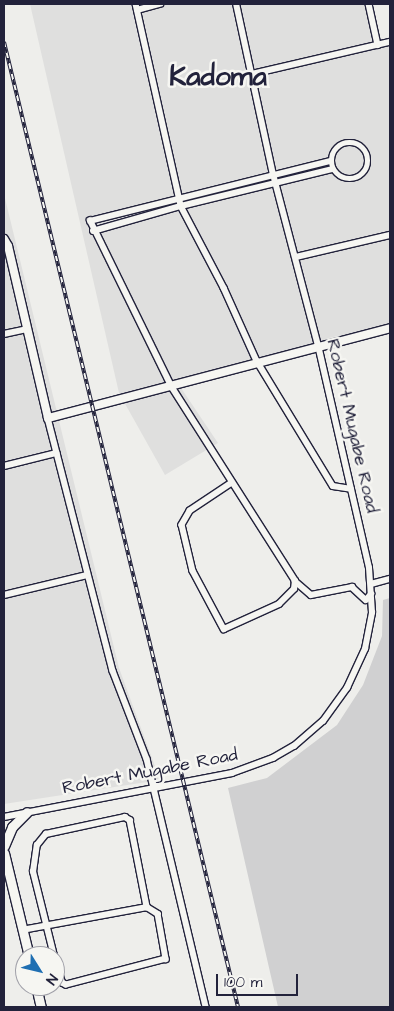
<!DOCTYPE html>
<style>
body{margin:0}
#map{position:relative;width:394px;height:1011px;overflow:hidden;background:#eeeeeb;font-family:"Architects Daughter",sans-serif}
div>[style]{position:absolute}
.built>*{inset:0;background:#dfdfde}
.green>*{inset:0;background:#d0d0d1}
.roads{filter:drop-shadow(1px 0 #22223b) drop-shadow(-1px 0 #22223b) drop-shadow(0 1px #22223b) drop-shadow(0 -1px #22223b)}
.minor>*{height:5.5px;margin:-2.75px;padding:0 2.75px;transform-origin:2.75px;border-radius:2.75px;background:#f6f6f2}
.minor>.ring{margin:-2.75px;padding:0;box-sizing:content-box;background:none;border:5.5px solid #f6f6f2;border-radius:50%}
.major>*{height:8px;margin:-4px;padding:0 4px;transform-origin:4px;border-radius:4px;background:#f6f6f2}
.highway>*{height:9px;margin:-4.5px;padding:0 4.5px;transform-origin:4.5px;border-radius:4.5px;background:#f6f6f2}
.rail>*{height:4px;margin-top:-2px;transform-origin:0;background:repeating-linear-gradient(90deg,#f6f6f2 0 5.5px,#22223b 0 11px);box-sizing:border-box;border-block:1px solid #22223b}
span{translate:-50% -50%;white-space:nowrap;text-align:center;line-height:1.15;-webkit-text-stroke:5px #f6f6f2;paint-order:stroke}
.street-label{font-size:18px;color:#22223b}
.town-label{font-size:28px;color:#22223b;font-weight:700}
.frame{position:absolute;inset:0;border:5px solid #22223b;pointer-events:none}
.north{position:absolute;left:15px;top:946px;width:50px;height:50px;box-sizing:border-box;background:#f6f6f2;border:1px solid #a1a1a9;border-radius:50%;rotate:126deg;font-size:14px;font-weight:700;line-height:20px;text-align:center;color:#22223b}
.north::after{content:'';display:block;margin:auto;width:18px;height:22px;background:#1f6fb2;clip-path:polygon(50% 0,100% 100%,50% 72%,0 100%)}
.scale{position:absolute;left:216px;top:974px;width:82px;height:22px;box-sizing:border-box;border:2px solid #22223b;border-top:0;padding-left:6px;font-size:15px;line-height:18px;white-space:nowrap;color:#22223b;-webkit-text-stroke:4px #f6f6f2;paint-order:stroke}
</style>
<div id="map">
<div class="built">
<i style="clip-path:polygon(30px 4px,366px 4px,374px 42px,390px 38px,390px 324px,177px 382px,218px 443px,165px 475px,119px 393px)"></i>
<i style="clip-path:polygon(4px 194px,119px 668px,160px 780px,4px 804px)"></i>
</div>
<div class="green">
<i style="clip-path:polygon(390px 598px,390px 1007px,278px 1007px,228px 788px,267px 778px,337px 725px,363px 685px,382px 636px,383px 600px)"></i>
</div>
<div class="roads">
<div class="minor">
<i style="left:136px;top:4px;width:207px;rotate:77.4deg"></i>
<i style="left:181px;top:206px;width:93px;rotate:62.3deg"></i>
<i style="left:224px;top:288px;width:80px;rotate:65.7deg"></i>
<i style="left:257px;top:361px;width:146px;rotate:58.7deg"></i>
<i style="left:333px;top:486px;width:18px;rotate:9deg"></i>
<i style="left:369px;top:4px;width:42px;rotate:77.6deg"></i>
<i style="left:137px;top:10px;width:24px;rotate:-15deg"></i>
<i style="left:252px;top:74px;width:142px;rotate:-13.1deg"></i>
<i class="ring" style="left:332px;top:143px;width:30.5px;height:30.5px"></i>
<i style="left:93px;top:231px;width:91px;rotate:-15.9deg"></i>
<i style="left:181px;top:206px;width:156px;rotate:-13.7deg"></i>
<i style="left:296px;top:257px;width:97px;rotate:-13.2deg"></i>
<i style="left:4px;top:334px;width:24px;rotate:-12deg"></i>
<i style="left:48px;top:418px;width:261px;rotate:75.6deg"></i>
<i style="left:113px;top:671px;width:94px;rotate:68.9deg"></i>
<i style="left:147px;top:759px;width:255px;rotate:76.6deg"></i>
<i style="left:4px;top:466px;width:54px;rotate:-14deg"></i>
<i style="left:232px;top:483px;width:50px;rotate:146.3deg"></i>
<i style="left:190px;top:511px;width:16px;rotate:120deg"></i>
<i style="left:182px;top:525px;width:47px;rotate:76.6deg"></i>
<i style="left:193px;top:571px;width:66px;rotate:61.9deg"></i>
<i style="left:224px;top:629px;width:60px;rotate:-24.4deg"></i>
<i style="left:279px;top:604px;width:21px;rotate:-45deg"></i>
<i style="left:294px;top:589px;width:8px;rotate:-83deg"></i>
<i style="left:295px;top:581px;width:231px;rotate:-122.5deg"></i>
<i style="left:171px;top:386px;width:184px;rotate:-116.1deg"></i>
<i style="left:90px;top:221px;width:248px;rotate:-14deg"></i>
<i style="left:295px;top:581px;width:21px;rotate:41deg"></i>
<i style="left:311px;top:595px;width:42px;rotate:-11deg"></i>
<i style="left:352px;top:587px;width:19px;rotate:43deg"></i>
<i style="left:366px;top:600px;width:8px;rotate:-50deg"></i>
<i style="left:371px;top:584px;width:20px;rotate:-15deg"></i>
<i style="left:4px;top:595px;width:85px;rotate:-13.5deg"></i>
<i style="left:4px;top:817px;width:232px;rotate:-10.9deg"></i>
<i style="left:232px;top:773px;width:44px;rotate:-20.1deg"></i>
<i style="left:273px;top:758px;width:24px;rotate:-30deg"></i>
<i style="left:294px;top:746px;width:38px;rotate:-41deg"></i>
<i style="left:323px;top:721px;width:41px;rotate:-54deg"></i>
<i style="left:347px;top:688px;width:43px;rotate:-65.2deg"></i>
<i style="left:365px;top:649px;width:37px;rotate:-79deg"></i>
<i style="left:372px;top:613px;width:45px;rotate:-93.8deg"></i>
<i style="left:369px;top:568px;width:228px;rotate:-102.9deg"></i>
<i style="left:318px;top:346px;width:177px;rotate:-104.7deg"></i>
<i style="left:273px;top:175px;width:175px;rotate:-102.2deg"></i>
<i style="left:22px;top:930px;width:127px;rotate:-10.4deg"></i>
<i style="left:54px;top:956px;width:87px;rotate:-104deg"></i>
<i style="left:33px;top:872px;width:27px;rotate:-82deg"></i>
<i style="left:37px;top:845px;width:14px;rotate:-51deg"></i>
<i style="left:46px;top:834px;width:81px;rotate:-12.1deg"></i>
<i style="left:125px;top:817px;width:6px;rotate:31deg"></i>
<i style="left:130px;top:820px;width:89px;rotate:78.9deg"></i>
<i style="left:147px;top:907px;width:13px;rotate:32deg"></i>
<i style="left:158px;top:914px;width:46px;rotate:79.9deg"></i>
<i style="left:166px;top:959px;width:103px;rotate:165.4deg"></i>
<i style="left:66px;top:985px;width:4px;rotate:-153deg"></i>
<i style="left:62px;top:983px;width:25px;rotate:-106deg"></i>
</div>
<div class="major">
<i style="left:4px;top:239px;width:8px;rotate:60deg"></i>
<i style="left:8px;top:246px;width:177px;rotate:76.9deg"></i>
<i style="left:48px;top:418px;width:354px;rotate:-14.7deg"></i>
</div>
<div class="highway">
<i style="left:4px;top:846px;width:21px;rotate:-67deg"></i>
<i style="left:12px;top:827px;width:21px;rotate:-45deg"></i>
<i style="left:4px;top:853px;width:106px;rotate:76.4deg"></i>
<i style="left:36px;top:986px;width:22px;rotate:77deg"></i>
</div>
</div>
<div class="rail">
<i style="left:4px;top:42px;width:993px;rotate:76.37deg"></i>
</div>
<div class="street-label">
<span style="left:352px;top:426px;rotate:77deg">Robert Mugabe Road</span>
<span style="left:150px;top:772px;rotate:-11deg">Robert Mugabe Road</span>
</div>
<div class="town-label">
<span style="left:218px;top:77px">Kadoma</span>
</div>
<div class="frame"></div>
<div class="north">N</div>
<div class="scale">100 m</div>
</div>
